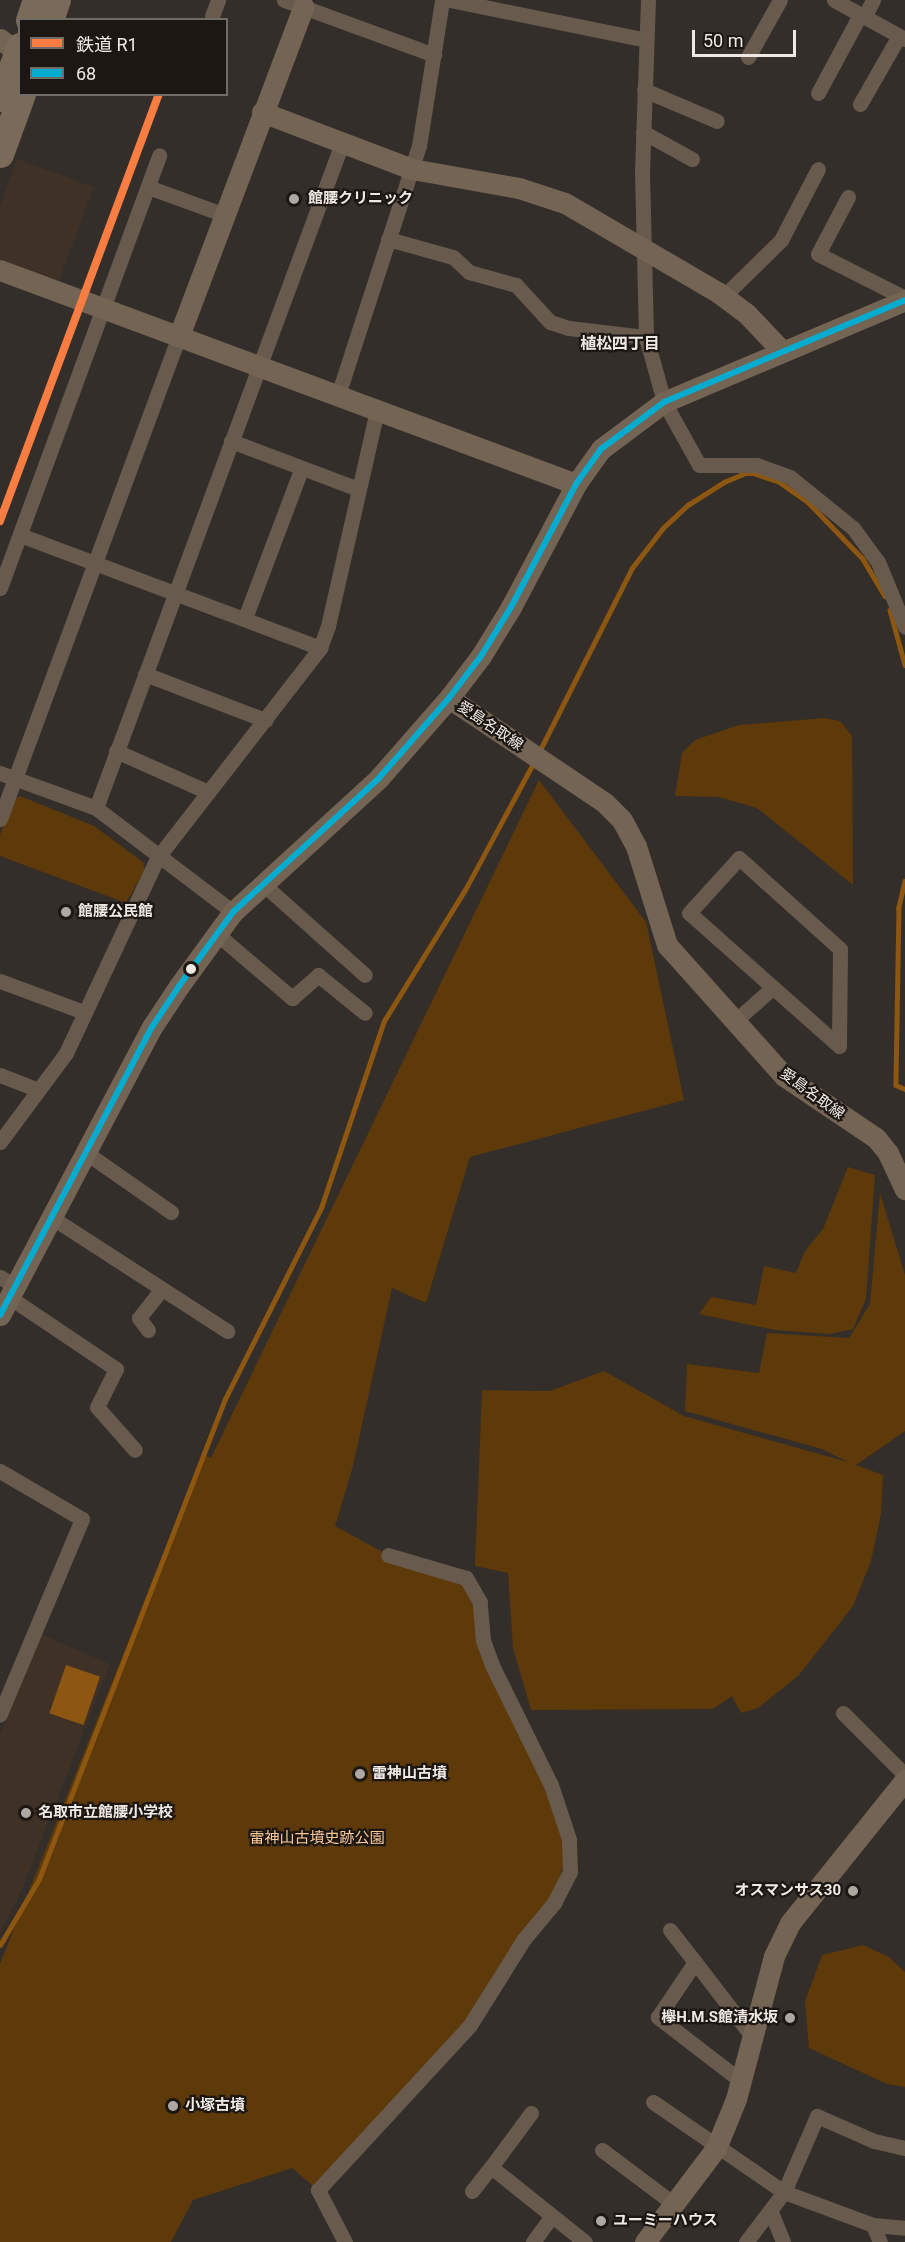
<!DOCTYPE html>
<meta charset="utf-8">
<style>
body{margin:0}
#map{position:relative;width:905px;height:2242px;overflow:hidden;background:#332e29;font-family:Roboto,"Noto Sans JP",sans-serif}
div>[style]{position:absolute}
.built>*{inset:0;background:#3f3125}
.green>*{inset:0;background:#5e3909}
.water>*{inset:0;background:#8e5711;transform-origin:0 0}
.stream>*{height:4.5px;margin:-2.25px;padding:0 2.25px;transform-origin:2.25px;border-radius:2.25px;background:#8e5711}
.street>*{height:15px;margin:-7.5px;padding:0 7.5px;transform-origin:7.5px;border-radius:7.5px;background:#685b4e}
.secondary>*{height:21px;margin:-10.5px;padding:0 10.5px;transform-origin:10.5px;border-radius:10.5px;background:#746454}
.highway>*{height:27px;margin:-13.5px;padding:0 13.5px;transform-origin:13.5px;border-radius:13.5px;background:#796a59}
.bus-1>*{height:6px;margin:-3px;padding:0 3px;transform-origin:3px;border-radius:3px;background:#06acd0}
.rail-1>*{height:8px;margin:-4px;padding:0 4px;transform-origin:4px;border-radius:4px;background:#f77d43}
.dots>*{width:16px;height:16px;translate:-50% -50%;box-sizing:border-box;border:3px solid #1c1713;border-radius:50%}
span{translate:-50% -50%;white-space:nowrap;text-align:center;line-height:1.15;-webkit-text-stroke:4.5px #1c1713;paint-order:stroke}
.poi-label{font-size:15px;color:#f0e9e3;font-weight:700}
.left{translate:0 -50%;text-align:left}
.right{translate:-100% -50%;text-align:right}
.street-label{font-size:15px;color:#f0e9e3}
.park-label{font-size:15px;color:#fbc898}
.neighbourhood-label{font-size:16px;color:#f0e9e3;font-weight:700}
.legend{position:absolute;left:18px;top:18px;width:210px;height:78px;box-sizing:border-box;background:#1c1713;border:2px solid #716b66;margin:0;padding:8px 10px;list-style:none;font-size:18px;color:#f0e9e3}
.legend li{display:flex;align-items:center;gap:12px;height:30px}
.legend b{width:30px;border:2px solid #716b66}
.scale{position:absolute;left:692px;top:30px;width:104px;height:27px;box-sizing:border-box;border:3px solid #f0e9e3;border-top:0;padding-left:8px;font-size:18px;line-height:21px;white-space:nowrap;color:#f0e9e3;-webkit-text-stroke:4px #1c1713;paint-order:stroke}
</style>
<div id="map">
<div class="built">
<i style="clip-path:polygon(17px 159px,94px 187px,59px 281px,0 259px,0 206px)"></i>
<i style="clip-path:polygon(41px 1634px,110px 1664px,21px 1892px,0 1934px,0 1734px)"></i>
</div>
<div class="green">
<i style="clip-path:polygon(825px 718px,840px 721px,852px 736px,853px 885px,757px 808px,719px 797px,675px 796px,682px 753px,695px 740px,739px 725px)"></i>
<i style="clip-path:polygon(539px 780px,646px 922px,684px 1100px,470px 1157px,426px 1303px,392px 1288px,353px 1466px,335px 1526px,388px 1555px,466px 1578px,492px 1665px,569px 1839px,554px 1903px,470px 2025px,318px 2190px,292px 2168px,193px 2200px,171px 2242px,0 2242px,0 1964px,155px 1574px,179px 1525px,202px 1454px,211px 1458px)"></i>
<i style="clip-path:polygon(20px 796px,94px 826px,143px 862px,145px 870px,126px 903px,0 856px,0 835px,12px 800px)"></i>
<i style="clip-path:polygon(848px 1167px,875px 1175px,866px 1299px,853px 1329px,830px 1334px,775px 1330px,699px 1314px,711px 1297px,756px 1305px,764px 1266px,796px 1273px,805px 1251px,823px 1229px)"></i>
<i style="clip-path:polygon(880px 1193px,905px 1275px,905px 1431px,856px 1465px,883px 1475px,881px 1514px,871px 1561px,853px 1606px,799px 1675px,758px 1708px,741px 1713px,732px 1696px,713px 1709px,531px 1710px,513px 1648px,508px 1573px,475px 1566px,482px 1390px,550px 1391px,604px 1371px,684px 1416px,848px 1462px,822px 1449px,685px 1411px,687px 1364px,759px 1373px,767px 1333px,849px 1338px,870px 1304px)"></i>
<i style="clip-path:polygon(863px 1945px,889px 1957px,905px 1972px,905px 2087px,887px 2084px,809px 2048px,805px 2001px,822px 1955px)"></i>
</div>
<div class="water">
<i style="left:66px;top:1665px;width:36px;height:51px;rotate:19deg"></i>
</div>
<div class="stream">
<i style="left:890px;top:610px;width:57px;rotate:74.7deg"></i>
<i style="left:539px;top:752px;width:206px;rotate:-63.2deg"></i>
<i style="left:632px;top:568px;width:51px;rotate:-52.2deg"></i>
<i style="left:663px;top:528px;width:34px;rotate:-43deg"></i>
<i style="left:688px;top:505px;width:43px;rotate:-32.6deg"></i>
<i style="left:724px;top:482px;width:21px;rotate:-23deg"></i>
<i style="left:743px;top:474px;width:13px"></i>
<i style="left:756px;top:474px;width:23px;rotate:18deg"></i>
<i style="left:778px;top:481px;width:37px;rotate:35deg"></i>
<i style="left:808px;top:502px;width:79px;rotate:46deg"></i>
<i style="left:863px;top:559px;width:43px;rotate:59.3deg"></i>
<i style="left:905px;top:881px;width:28px;rotate:103deg"></i>
<i style="left:899px;top:908px;width:177px;rotate:91deg"></i>
<i style="left:896px;top:1085px;width:10px;rotate:24deg"></i>
<i style="left:0;top:1945px;width:77px;rotate:-59.4deg"></i>
<i style="left:39px;top:1879px;width:515px;rotate:-68.82deg"></i>
<i style="left:225px;top:1399px;width:214px;rotate:-63.3deg"></i>
<i style="left:321px;top:1208px;width:197px;rotate:-71.4deg"></i>
<i style="left:384px;top:1021px;width:154px;rotate:-58.3deg"></i>
<i style="left:465px;top:890px;width:145px;rotate:-61.7deg"></i>
</div>
<div class="street">
<i style="left:284px;top:0;width:160px;rotate:20.1deg"></i>
<i style="left:450px;top:0;width:200px;rotate:11.5deg"></i>
<i style="left:648px;top:0;width:172px;rotate:92deg"></i>
<i style="left:642px;top:172px;width:165px;rotate:88.6deg"></i>
<i style="left:646px;top:337px;width:67px;rotate:74.5deg"></i>
<i style="left:664px;top:402px;width:72px;rotate:60.9deg"></i>
<i style="left:699px;top:465px;width:58px"></i>
<i style="left:757px;top:465px;width:35px;rotate:20deg"></i>
<i style="left:790px;top:477px;width:81px;rotate:39deg"></i>
<i style="left:853px;top:528px;width:42px;rotate:53.7deg"></i>
<i style="left:878px;top:562px;width:70px;rotate:67.4deg"></i>
<i style="left:834px;top:0;width:81px;rotate:28.8deg"></i>
<i style="left:212px;top:16px;width:17px;rotate:-69deg"></i>
<i style="left:864px;top:17px;width:19px;rotate:-62deg"></i>
<i style="left:748px;top:57px;width:65px;rotate:-60.7deg"></i>
<i style="left:644px;top:90px;width:79px;rotate:23deg"></i>
<i style="left:818px;top:93px;width:89px;rotate:-61.7deg"></i>
<i style="left:860px;top:104px;width:78px;rotate:-60.2deg"></i>
<i style="left:643px;top:132px;width:56px;rotate:28.9deg"></i>
<i style="left:148px;top:187px;width:82px;rotate:20deg"></i>
<i style="left:848px;top:197px;width:64px;rotate:117.8deg"></i>
<i style="left:818px;top:254px;width:97px;rotate:26.8deg"></i>
<i style="left:388px;top:239px;width:67px;rotate:15.5deg"></i>
<i style="left:453px;top:257px;width:22px;rotate:43deg"></i>
<i style="left:469px;top:272px;width:49px;rotate:15.5deg"></i>
<i style="left:516px;top:285px;width:50px;rotate:47.4deg"></i>
<i style="left:550px;top:322px;width:20px;rotate:18deg"></i>
<i style="left:569px;top:328px;width:78px;rotate:6.7deg"></i>
<i style="left:723px;top:297px;width:81px;rotate:-44.5deg"></i>
<i style="left:781px;top:240px;width:80px;rotate:-62.5deg"></i>
<i style="left:338px;top:395px;width:262px;rotate:-72deg"></i>
<i style="left:419px;top:146px;width:148px;rotate:-81deg"></i>
<i style="left:231px;top:441px;width:136px;rotate:20.7deg"></i>
<i style="left:20px;top:535px;width:321px;rotate:20.6deg"></i>
<i style="left:0;top:588px;width:461px;rotate:-69.8deg"></i>
<i style="left:245px;top:618px;width:158px;rotate:-69.3deg"></i>
<i style="left:145px;top:674px;width:129px;rotate:21deg"></i>
<i style="left:116px;top:751px;width:101px;rotate:24deg"></i>
<i style="left:0;top:773px;width:102px;rotate:20deg"></i>
<i style="left:96px;top:808px;width:172px;rotate:37.2deg"></i>
<i style="left:96px;top:808px;width:709px;rotate:-69.7deg"></i>
<i style="left:0;top:819px;width:515px;rotate:-69.67deg"></i>
<i style="left:739px;top:858px;width:136px;rotate:42deg"></i>
<i style="left:840px;top:949px;width:97px;rotate:90.6deg"></i>
<i style="left:839px;top:1046px;width:200px;rotate:-138.4deg"></i>
<i style="left:689px;top:913px;width:74px;rotate:-47.7deg"></i>
<i style="left:264px;top:885px;width:135px;rotate:41.7deg"></i>
<i style="left:217px;top:934px;width:99px;rotate:40.5deg"></i>
<i style="left:292px;top:998px;width:35px;rotate:-41deg"></i>
<i style="left:318px;top:975px;width:60px;rotate:39deg"></i>
<i style="left:0;top:981px;width:90px;rotate:20.3deg"></i>
<i style="left:735px;top:1021px;width:48px;rotate:-41.6deg"></i>
<i style="left:0;top:1075px;width:41px;rotate:21.5deg"></i>
<i style="left:0;top:1142px;width:111px;rotate:-53.4deg"></i>
<i style="left:66px;top:1053px;width:217px;rotate:-64.9deg"></i>
<i style="left:158px;top:857px;width:264px;rotate:-52.2deg"></i>
<i style="left:320px;top:648px;width:23px;rotate:-70deg"></i>
<i style="left:328px;top:626px;width:221px;rotate:-77.2deg"></i>
<i style="left:85px;top:1152px;width:105px;rotate:34.9deg"></i>
<i style="left:51px;top:1217px;width:210px;rotate:32.9deg"></i>
<i style="left:0;top:1277px;width:17px;rotate:31deg"></i>
<i style="left:9px;top:1297px;width:129px;rotate:33.9deg"></i>
<i style="left:116px;top:1369px;width:42px;rotate:116.6deg"></i>
<i style="left:97px;top:1407px;width:57px;rotate:48.5deg"></i>
<i style="left:148px;top:1330px;width:15px;rotate:-127deg"></i>
<i style="left:139px;top:1318px;width:37px;rotate:-52deg"></i>
<i style="left:0;top:1471px;width:95px;rotate:30.3deg"></i>
<i style="left:82px;top:1519px;width:212px;rotate:112.8deg"></i>
<i style="left:843px;top:1713px;width:88px;rotate:45deg"></i>
<i style="left:670px;top:1930px;width:41px;rotate:52deg"></i>
<i style="left:741px;top:2081px;width:105px;rotate:-142.4deg"></i>
<i style="left:658px;top:2017px;width:66px;rotate:-56.1deg"></i>
<i style="left:695px;top:1962px;width:97px;rotate:52.5deg"></i>
<i style="left:653px;top:2102px;width:159px;rotate:34.5deg"></i>
<i style="left:784px;top:2192px;width:95px;rotate:20.3deg"></i>
<i style="left:873px;top:2225px;width:32px;rotate:5deg"></i>
<i style="left:531px;top:2113px;width:67px;rotate:126.5deg"></i>
<i style="left:491px;top:2167px;width:120px;rotate:38.6deg"></i>
<i style="left:602px;top:2150px;width:90px;rotate:36.9deg"></i>
<i style="left:472px;top:2191px;width:31px;rotate:-52deg"></i>
<i style="left:771px;top:2212px;width:32px;rotate:68deg"></i>
<i style="left:873px;top:2225px;width:18px;rotate:68deg"></i>
<i style="left:345px;top:2242px;width:59px;rotate:-117.4deg"></i>
<i style="left:318px;top:2190px;width:224px;rotate:-47.3deg"></i>
<i style="left:470px;top:2025px;width:102px;rotate:-57.9deg"></i>
<i style="left:524px;top:1939px;width:47px;rotate:-50.2deg"></i>
<i style="left:554px;top:1903px;width:35px;rotate:-63deg"></i>
<i style="left:570px;top:1872px;width:33px;rotate:-92deg"></i>
<i style="left:569px;top:1839px;width:57px;rotate:-108.4deg"></i>
<i style="left:551px;top:1785px;width:134px;rotate:-116.2deg"></i>
<i style="left:492px;top:1665px;width:27px;rotate:-110deg"></i>
<i style="left:483px;top:1640px;width:38px;rotate:-95deg"></i>
<i style="left:480px;top:1602px;width:28px;rotate:-120deg"></i>
<i style="left:466px;top:1578px;width:81px;rotate:-163.6deg"></i>
<i style="left:533px;top:2242px;width:32px;rotate:-54deg"></i>
<i style="left:746px;top:2242px;width:63px;rotate:-52.8deg"></i>
<i style="left:784px;top:2192px;width:83px;rotate:-66.5deg"></i>
<i style="left:817px;top:2116px;width:62px;rotate:23.7deg"></i>
<i style="left:874px;top:2141px;width:32px;rotate:13deg"></i>
</div>
<div class="secondary">
<i style="left:0;top:39px;width:25px;rotate:37deg"></i>
<i style="left:262px;top:112px;width:160px;rotate:20.8deg"></i>
<i style="left:412px;top:169px;width:109px;rotate:10.1deg"></i>
<i style="left:519px;top:188px;width:48px;rotate:18.1deg"></i>
<i style="left:565px;top:203px;width:178px;rotate:30.3deg"></i>
<i style="left:719px;top:293px;width:34px;rotate:37deg"></i>
<i style="left:746px;top:313px;width:50px;rotate:46.6deg"></i>
<i style="left:0;top:270px;width:614px;rotate:20.38deg"></i>
<i style="left:179px;top:336px;width:352px;rotate:-69.3deg"></i>
<i style="left:449px;top:698px;width:188px;rotate:33.9deg"></i>
<i style="left:605px;top:803px;width:24px;rotate:45deg"></i>
<i style="left:622px;top:820px;width:30px;rotate:62deg"></i>
<i style="left:636px;top:846px;width:104px;rotate:72.6deg"></i>
<i style="left:667px;top:945px;width:176px;rotate:48.2deg"></i>
<i style="left:784px;top:1076px;width:111px;rotate:34deg"></i>
<i style="left:876px;top:1138px;width:19px;rotate:51deg"></i>
<i style="left:888px;top:1153px;width:40px;rotate:65deg"></i>
<i style="left:0;top:1315px;width:326px;rotate:-62.2deg"></i>
<i style="left:152px;top:1027px;width:49px;rotate:-56.6deg"></i>
<i style="left:179px;top:986px;width:92px;rotate:-53.9deg"></i>
<i style="left:233px;top:912px;width:198px;rotate:-42.5deg"></i>
<i style="left:379px;top:778px;width:106px;rotate:-48.8deg"></i>
<i style="left:449px;top:698px;width:53px;rotate:-52.7deg"></i>
<i style="left:481px;top:656px;width:57px;rotate:-58.5deg"></i>
<i style="left:511px;top:607px;width:139px;rotate:-62.1deg"></i>
<i style="left:576px;top:484px;width:43px;rotate:-54.5deg"></i>
<i style="left:601px;top:449px;width:79px;rotate:-36.7deg"></i>
<i style="left:664px;top:402px;width:262px;rotate:-22.9deg"></i>
<i style="left:645px;top:2242px;width:118px;rotate:-52.9deg"></i>
<i style="left:716px;top:2148px;width:53px;rotate:-67.8deg"></i>
<i style="left:736px;top:2099px;width:148px;rotate:-75.1deg"></i>
<i style="left:774px;top:1956px;width:37px;rotate:-64deg"></i>
<i style="left:790px;top:1923px;width:184px;rotate:-51.2deg"></i>
</div>
<div class="highway">
<i style="left:29px;top:20px;width:21px;rotate:-71deg"></i>
<i style="left:50px;top:20px;width:21px;rotate:-71deg"></i>
<i style="left:0;top:98px;width:56px;rotate:-69deg"></i>
<i style="left:0;top:154px;width:64px;rotate:-69.9deg"></i>
</div>
<div class="bus-1">
<i style="left:0;top:1315px;width:326px;rotate:-62.2deg"></i>
<i style="left:152px;top:1027px;width:49px;rotate:-56.6deg"></i>
<i style="left:179px;top:986px;width:92px;rotate:-53.9deg"></i>
<i style="left:233px;top:912px;width:198px;rotate:-42.5deg"></i>
<i style="left:379px;top:778px;width:106px;rotate:-48.8deg"></i>
<i style="left:449px;top:698px;width:53px;rotate:-52.7deg"></i>
<i style="left:481px;top:656px;width:57px;rotate:-58.5deg"></i>
<i style="left:511px;top:607px;width:139px;rotate:-62.1deg"></i>
<i style="left:576px;top:484px;width:43px;rotate:-54.5deg"></i>
<i style="left:601px;top:449px;width:79px;rotate:-36.7deg"></i>
<i style="left:664px;top:402px;width:262px;rotate:-22.9deg"></i>
</div>
<div class="rail-1">
<i style="left:0;top:521px;width:456px;rotate:-69.6deg"></i>
</div>
<div class="dots">
<i style="left:294px;top:199px;background:#aea8a2"></i>
<i style="left:66px;top:912px;background:#aea8a2"></i>
<i style="left:191px;top:969px;background:#f0e9e3"></i>
<i style="left:360px;top:1774px;background:#aea8a2"></i>
<i style="left:26px;top:1813px;background:#aea8a2"></i>
<i style="left:853px;top:1891px;background:#aea8a2"></i>
<i style="left:790px;top:2018px;background:#aea8a2"></i>
<i style="left:173px;top:2106px;background:#aea8a2"></i>
<i style="left:601px;top:2221px;background:#aea8a2"></i>
</div>
<div class="poi-label">
<span class="left" style="left:308px;top:199px">館腰クリニック</span>
<span class="left" style="left:78px;top:912px">館腰公民館</span>
<span class="left" style="left:372px;top:1774px">雷神山古墳</span>
<span class="left" style="left:38px;top:1813px">名取市立館腰小学校</span>
<span class="right" style="left:841px;top:1891px">オスマンサス30</span>
<span class="right" style="left:778px;top:2018px">欅H.M.S館清水坂</span>
<span class="left" style="left:185px;top:2106px">小塚古墳</span>
<span class="left" style="left:613px;top:2221px">ユーミーハウス</span>
</div>
<div class="street-label">
<span style="left:490px;top:726px;rotate:34deg">愛島名取線</span>
<span style="left:812px;top:1094px;rotate:36deg">愛島名取線</span>
</div>
<div class="park-label">
<span style="left:317px;top:1839px">雷神山古墳史跡公園</span>
</div>
<div class="neighbourhood-label">
<span style="left:620px;top:344px">植松四丁目</span>
</div>
<ul class="legend">
<li><b style="height:8px;background:#f77d43"></b>鉄道 R1</li>
<li><b style="height:8px;background:#06acd0"></b>68</li>
</ul>
<div class="scale">50 m</div>
</div>
